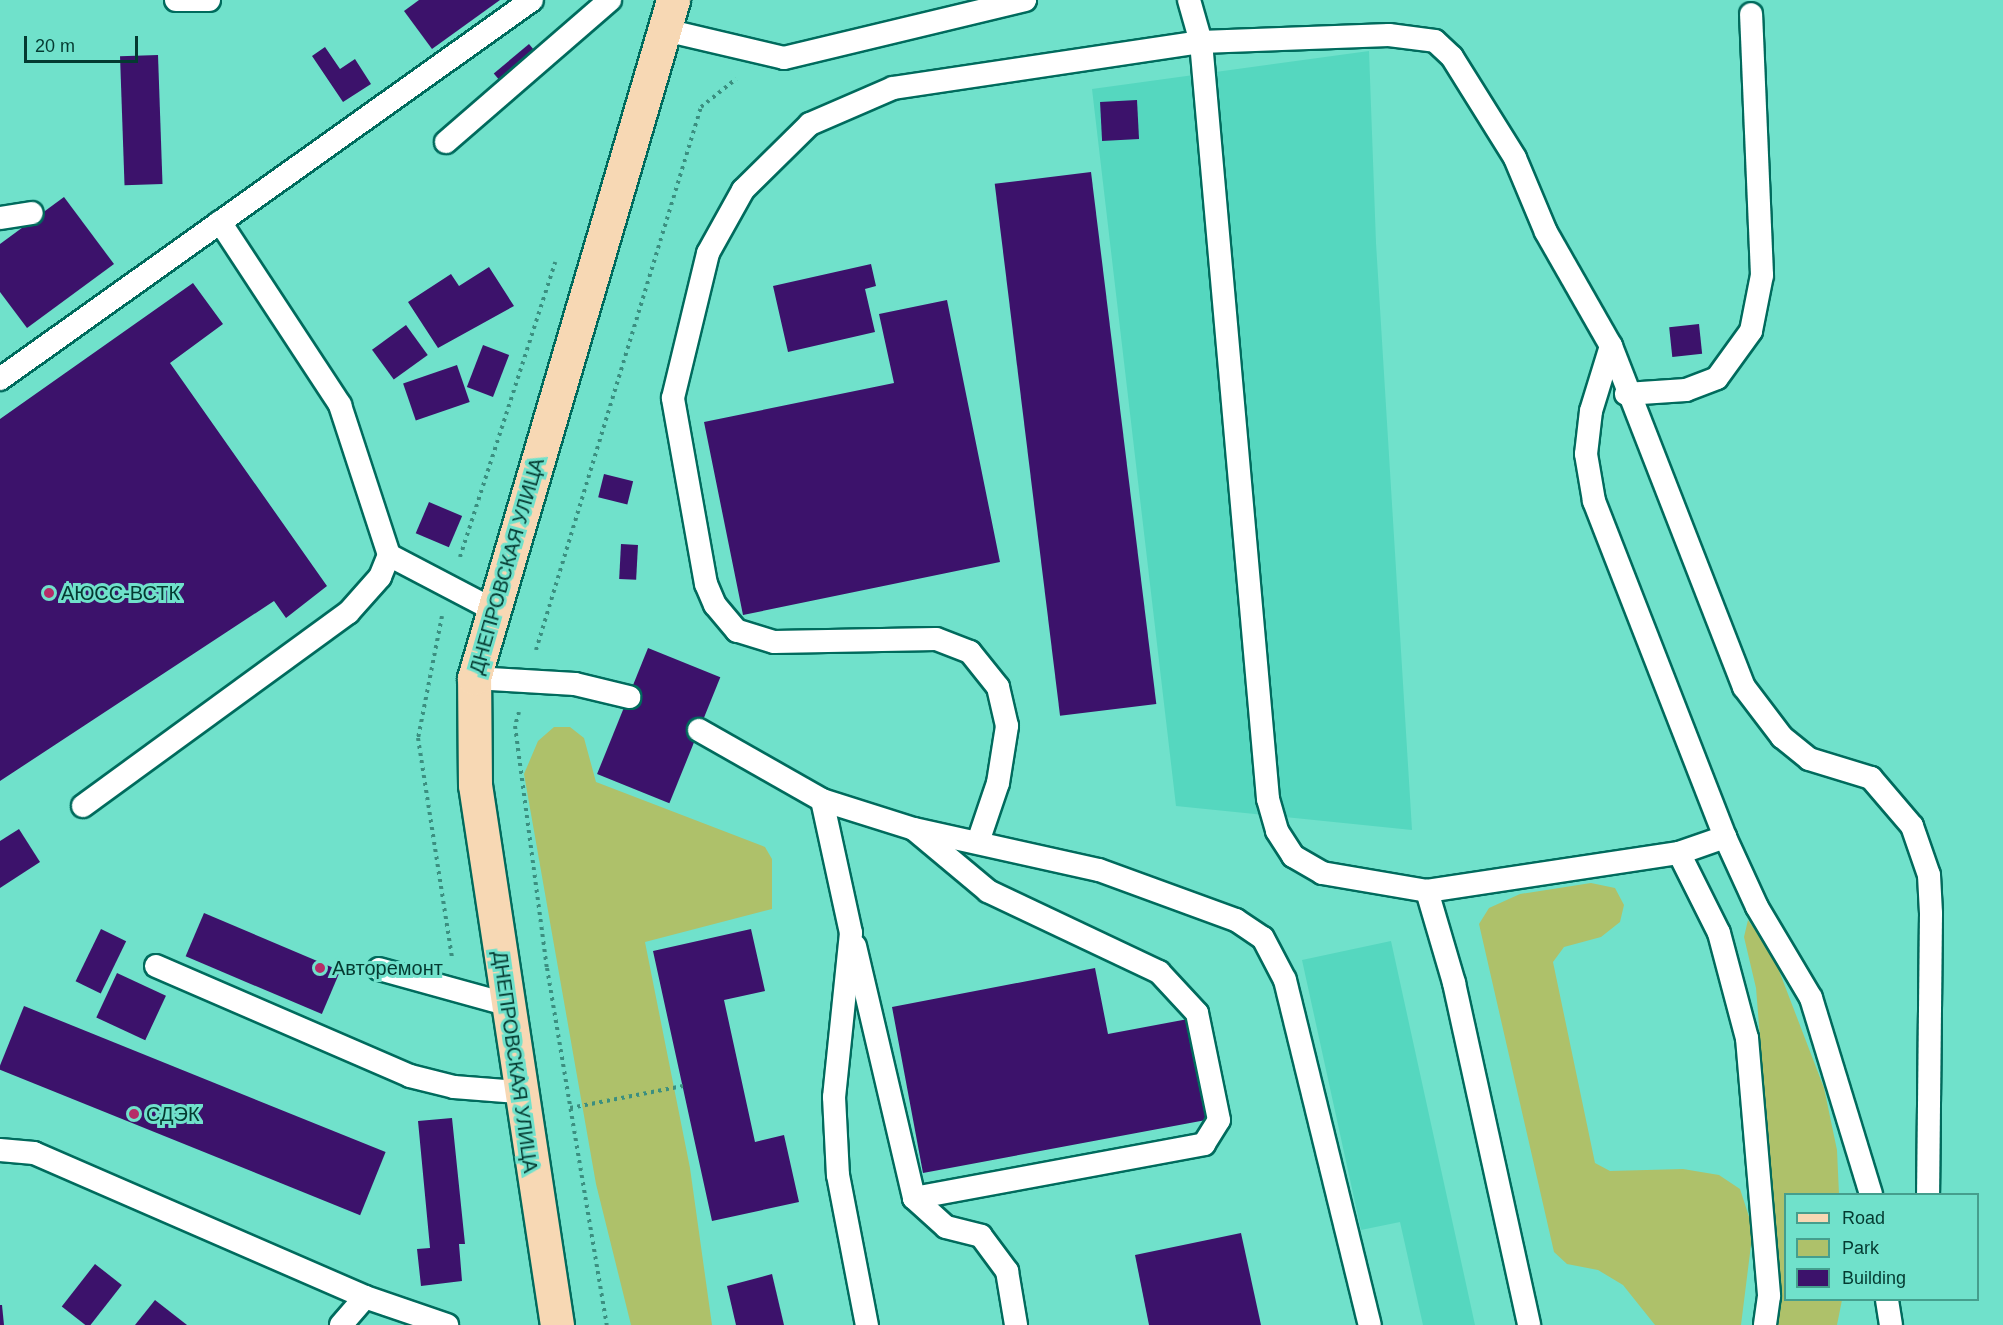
<!DOCTYPE html>
<meta charset="utf-8">
<style>
body{margin:0}
#map{position:relative;width:2003px;height:1325px;overflow:hidden;background:#70e1cb;font-family:Arial,sans-serif}
div>[style]{position:absolute}
.built>*{inset:0;background:#55d7bf}
.green>*{inset:0;background:#aec16a}
.building>*{inset:0;background:#3c126b;transform-origin:0 0}
.path>*{height:4px;margin-top:-2px;transform-origin:0;background:repeating-linear-gradient(90deg,#3b8f80 0 3px,transparent 0 7.5px)}
.roads{filter:drop-shadow(2px 0 #006b5d) drop-shadow(-2px 0 #006b5d) drop-shadow(0 2px #006b5d) drop-shadow(0 -2px #006b5d)}
.lane>*{height:22px;margin:-11px;padding:0 11px;transform-origin:11px;border-radius:11px;background:#fff}
.secondary>*{height:33px;margin:-16.5px;padding:0 16.5px;transform-origin:16.5px;border-radius:16.5px;background:#f7d8b4}
.dots>*{width:16px;height:16px;translate:-50% -50%;box-sizing:border-box;border:3px solid #70e1cb;border-radius:50%}
span{translate:-50% -50%;white-space:nowrap;text-align:center;line-height:1.15;-webkit-text-stroke:6px #70e1cb;paint-order:stroke}
.street-label{font-size:20px;color:#043a31}
.poi-label{font-size:20px;color:#043a31}
.left{translate:0 -50%;text-align:left}
.legend{position:absolute;left:1784px;top:1193px;width:195px;height:108px;box-sizing:border-box;background:#70e1cb;border:2px solid #459e8d;margin:0;padding:8px 10px;list-style:none;font-size:18px;color:#043a31}
.legend li{display:flex;align-items:center;gap:12px;height:30px}
.legend b{width:30px;border:2px solid #459e8d}
.scale{position:absolute;left:24px;top:36px;width:114px;height:27px;box-sizing:border-box;border:3px solid #043a31;border-top:0;padding-left:8px;font-size:18px;line-height:21px;white-space:nowrap;color:#043a31;-webkit-text-stroke:4px #70e1cb;paint-order:stroke}
</style>
<div id="map">
<div class="built">
<i style="clip-path:polygon(1369px 51px,1376px 243px,1412px 830px,1176px 806px,1092px 89px)"></i>
<i style="clip-path:polygon(1391px 941px,1475px 1325px,1423px 1325px,1400px 1222px,1361px 1230px,1302px 960px)"></i>
</div>
<div class="green">
<i style="clip-path:polygon(554px 727px,570px 727px,584px 738px,596px 782px,765px 847px,772px 859px,772px 909px,645px 942px,690px 1168px,712px 1325px,631px 1325px,596px 1184px,524px 774px,538px 741px)"></i>
<i style="clip-path:polygon(1591px 883px,1615px 888px,1624px 905px,1620px 922px,1601px 937px,1564px 947px,1553px 962px,1595px 1163px,1610px 1171px,1683px 1169px,1719px 1175px,1740px 1189px,1753px 1229px,1741px 1325px,1655px 1325px,1623px 1285px,1598px 1270px,1567px 1264px,1554px 1252px,1479px 924px,1489px 908px,1520px 894px)"></i>
<i style="clip-path:polygon(1748px 920px,1773px 955px,1824px 1088px,1837px 1150px,1839px 1194px,1786px 1194px,1786px 1300px,1842px 1300px,1837px 1325px,1774px 1325px,1777px 1249px,1756px 988px,1744px 937px)"></i>
</div>
<div class="building">
<i style="clip-path:polygon(419px 0,500px 0,432px 49px,404px 11px)"></i>
<i style="left:529px;top:44px;width:16px;height:46px;rotate:50deg"></i>
<i style="clip-path:polygon(325px 47px,340px 69px,355px 59px,371px 84px,343px 102px,312px 56px)"></i>
<i style="left:158px;top:55px;width:129px;height:38px;rotate:88deg"></i>
<i style="left:1137px;top:100px;width:39px;height:37px;rotate:87deg"></i>
<i style="left:1091px;top:172px;width:536px;height:97px;rotate:83deg"></i>
<i style="clip-path:polygon(64px 197px,114px 264px,27px 328px,0 292px,0 244px)"></i>
<i style="clip-path:polygon(871px 264px,876px 286px,865px 289px,875px 332px,788px 352px,773px 286px)"></i>
<i style="clip-path:polygon(489px 267px,514px 306px,438px 348px,408px 302px,451px 274px,459px 286px)"></i>
<i style="clip-path:polygon(193px 283px,223px 324px,170px 363px,327px 586px,286px 618px,274px 601px,0 781px,0 419px)"></i>
<i style="clip-path:polygon(947px 300px,1000px 562px,743px 615px,704px 422px,894px 383px,879px 314px)"></i>
<i style="left:1699px;top:324px;width:30px;height:30px;rotate:84deg"></i>
<i style="left:406px;top:325px;width:37px;height:42px;rotate:54deg"></i>
<i style="left:483px;top:345px;width:28px;height:45px;rotate:21deg"></i>
<i style="left:457px;top:365px;width:39px;height:57px;rotate:71deg"></i>
<i style="left:604px;top:474px;width:30px;height:24px;rotate:14deg"></i>
<i style="left:429px;top:502px;width:36px;height:34px;rotate:23deg"></i>
<i style="left:621px;top:544px;width:17px;height:35px;rotate:3deg"></i>
<i style="left:648px;top:648px;width:78px;height:136px;rotate:22deg"></i>
<i style="clip-path:polygon(19px 829px,40px 862px,0 888px,0 841px)"></i>
<i style="left:204px;top:913px;width:148px;height:47px;rotate:23deg"></i>
<i style="left:101px;top:929px;width:28px;height:58px;rotate:26deg"></i>
<i style="clip-path:polygon(751px 929px,765px 991px,724px 1000px,755px 1142px,784px 1135px,799px 1202px,712px 1221px,653px 951px)"></i>
<i style="clip-path:polygon(1095px 968px,1108px 1034px,1188px 1019px,1206px 1120px,923px 1173px,892px 1007px)"></i>
<i style="left:117px;top:973px;width:54px;height:49px;rotate:25deg"></i>
<i style="left:24px;top:1006px;width:390px;height:68px;rotate:22deg"></i>
<i style="clip-path:polygon(452px 1118px,465px 1244px,459px 1244px,462px 1281px,421px 1286px,417px 1249px,430px 1248px,418px 1121px)"></i>
<i style="clip-path:polygon(1241px 1233px,1261px 1325px,1149px 1325px,1135px 1255px)"></i>
<i style="left:95px;top:1264px;width:34px;height:54px;rotate:38deg"></i>
<i style="clip-path:polygon(772px 1274px,784px 1325px,736px 1325px,727px 1286px)"></i>
<i style="clip-path:polygon(155px 1300px,187px 1325px,135px 1325px)"></i>
<i style="clip-path:polygon(0 1305px,2px 1305px,4px 1325px,0 1325px)"></i>
</div>
<div class="path">
<i style="left:460px;top:557px;width:310px;rotate:-72.1deg"></i>
<i style="left:442px;top:616px;width:124px;rotate:101.1deg"></i>
<i style="left:418px;top:738px;width:222px;rotate:81.2deg"></i>
<i style="left:536px;top:650px;width:568px;rotate:-73.1deg"></i>
<i style="left:701px;top:107px;width:45px;rotate:-38.7deg"></i>
<i style="left:519px;top:712px;width:15px;rotate:106deg"></i>
<i style="left:515px;top:726px;width:244px;rotate:82.5deg"></i>
<i style="left:547px;top:968px;width:362px;rotate:80.5deg"></i>
<i style="left:570px;top:1108px;width:115px;rotate:-11deg"></i>
</div>
<div class="roads">
<div class="lane">
<i style="left:176px;top:0;width:33px"></i>
<i style="left:1189px;top:0;width:44px;rotate:74.1deg"></i>
<i style="left:1201px;top:42px;width:760px;rotate:84.94deg"></i>
<i style="left:1268px;top:799px;width:33px;rotate:74deg"></i>
<i style="left:1277px;top:831px;width:30px;rotate:57deg"></i>
<i style="left:1293px;top:856px;width:34px;rotate:30deg"></i>
<i style="left:1322px;top:873px;width:107px;rotate:9.7deg"></i>
<i style="left:1427px;top:891px;width:96px;rotate:73.6deg"></i>
<i style="left:1454px;top:983px;width:350px;rotate:77.6deg"></i>
<i style="left:665px;top:30px;width:122px;rotate:13.2deg"></i>
<i style="left:784px;top:58px;width:248px;rotate:-13.5deg"></i>
<i style="left:446px;top:142px;width:217px;rotate:-40.9deg"></i>
<i style="left:0;top:218px;width:32px;rotate:-9deg"></i>
<i style="left:220px;top:222px;width:219px;rotate:56.7deg"></i>
<i style="left:340px;top:405px;width:158px;rotate:71.9deg"></i>
<i style="left:389px;top:555px;width:116px;rotate:27.7deg"></i>
<i style="left:1611px;top:346px;width:68px;rotate:107.1deg"></i>
<i style="left:1591px;top:411px;width:43px;rotate:96.6deg"></i>
<i style="left:1586px;top:454px;width:48px;rotate:80.3deg"></i>
<i style="left:1594px;top:501px;width:361px;rotate:68.7deg"></i>
<i style="left:0;top:379px;width:653px;rotate:-35.47deg"></i>
<i style="left:1626px;top:394px;width:60px;rotate:-3.8deg"></i>
<i style="left:1686px;top:390px;width:33px;rotate:-21deg"></i>
<i style="left:1717px;top:378px;width:58px;rotate:-54.1deg"></i>
<i style="left:1751px;top:331px;width:57px;rotate:-78.9deg"></i>
<i style="left:1762px;top:275px;width:261px;rotate:-92.4deg"></i>
<i style="left:474px;top:678px;width:101px;rotate:3.4deg"></i>
<i style="left:575px;top:684px;width:56px;rotate:13.5deg"></i>
<i style="left:699px;top:730px;width:142px;rotate:29.6deg"></i>
<i style="left:822px;top:800px;width:136px;rotate:77.7deg"></i>
<i style="left:851px;top:933px;width:165px;rotate:95.9deg"></i>
<i style="left:834px;top:1097px;width:78px;rotate:87.1deg"></i>
<i style="left:838px;top:1175px;width:153px;rotate:79.1deg"></i>
<i style="left:822px;top:800px;width:96px;rotate:17.5deg"></i>
<i style="left:914px;top:829px;width:189px;rotate:12.5deg"></i>
<i style="left:1099px;top:870px;width:146px;rotate:20.1deg"></i>
<i style="left:1236px;top:920px;width:32px;rotate:34deg"></i>
<i style="left:1263px;top:938px;width:47px;rotate:62.4deg"></i>
<i style="left:1285px;top:980px;width:355px;rotate:76.2deg"></i>
<i style="left:83px;top:806px;width:328px;rotate:-36.1deg"></i>
<i style="left:348px;top:613px;width:48px;rotate:-48.4deg"></i>
<i style="left:380px;top:577px;width:24px;rotate:-68deg"></i>
<i style="left:978px;top:842px;width:62px;rotate:-71.3deg"></i>
<i style="left:998px;top:783px;width:58px;rotate:-81deg"></i>
<i style="left:1007px;top:726px;width:40px;rotate:-103deg"></i>
<i style="left:998px;top:687px;width:45px;rotate:-128.7deg"></i>
<i style="left:970px;top:652px;width:36px;rotate:-159deg"></i>
<i style="left:936px;top:639px;width:162px;rotate:178.9deg"></i>
<i style="left:774px;top:642px;width:39px;rotate:-163deg"></i>
<i style="left:737px;top:631px;width:34px;rotate:-130deg"></i>
<i style="left:715px;top:605px;width:23px;rotate:-113deg"></i>
<i style="left:706px;top:584px;width:189px;rotate:-100.1deg"></i>
<i style="left:673px;top:398px;width:149px;rotate:-76.4deg"></i>
<i style="left:708px;top:253px;width:72px;rotate:-60.9deg"></i>
<i style="left:743px;top:190px;width:94px;rotate:-44.6deg"></i>
<i style="left:810px;top:124px;width:90px;rotate:-23.4deg"></i>
<i style="left:893px;top:88px;width:311px;rotate:-8.5deg"></i>
<i style="left:1201px;top:42px;width:188px;rotate:-2.1deg"></i>
<i style="left:1389px;top:35px;width:46px;rotate:7.4deg"></i>
<i style="left:1435px;top:41px;width:23px;rotate:43deg"></i>
<i style="left:1452px;top:57px;width:119px;rotate:58deg"></i>
<i style="left:1515px;top:158px;width:80px;rotate:67.3deg"></i>
<i style="left:1546px;top:232px;width:131px;rotate:60.3deg"></i>
<i style="left:1611px;top:346px;width:366px;rotate:68.7deg"></i>
<i style="left:1744px;top:687px;width:63px;rotate:52.8deg"></i>
<i style="left:1782px;top:737px;width:35px;rotate:39deg"></i>
<i style="left:1809px;top:759px;width:65px;rotate:17deg"></i>
<i style="left:1871px;top:778px;width:63px;rotate:49.5deg"></i>
<i style="left:1912px;top:826px;width:52px;rotate:70.9deg"></i>
<i style="left:1929px;top:875px;width:39px;rotate:87deg"></i>
<i style="left:1931px;top:914px;width:280px;rotate:90.6deg"></i>
<i style="left:1679px;top:853px;width:49px;rotate:-19.2deg"></i>
<i style="left:1725px;top:837px;width:77px;rotate:65.4deg"></i>
<i style="left:1757px;top:907px;width:106px;rotate:59.3deg"></i>
<i style="left:1811px;top:998px;width:205px;rotate:73deg"></i>
<i style="left:1427px;top:891px;width:255px;rotate:-8.6deg"></i>
<i style="left:1679px;top:853px;width:89px;rotate:63.4deg"></i>
<i style="left:1719px;top:933px;width:109px;rotate:75.1deg"></i>
<i style="left:1747px;top:1038px;width:259px;rotate:85.1deg"></i>
<i style="left:1769px;top:1296px;width:29px;rotate:98deg"></i>
<i style="left:855px;top:946px;width:259px;rotate:76.8deg"></i>
<i style="left:914px;top:1198px;width:43px;rotate:42.2deg"></i>
<i style="left:946px;top:1227px;width:36px;rotate:14deg"></i>
<i style="left:981px;top:1236px;width:44px;rotate:53.4deg"></i>
<i style="left:1007px;top:1271px;width:55px;rotate:80.5deg"></i>
<i style="left:156px;top:966px;width:277px;rotate:23.4deg"></i>
<i style="left:410px;top:1076px;width:45px;rotate:14deg"></i>
<i style="left:454px;top:1087px;width:64px;rotate:4.5deg"></i>
<i style="left:379px;top:969px;width:132px;rotate:15.4deg"></i>
<i style="left:0;top:1150px;width:34px;rotate:5deg"></i>
<i style="left:34px;top:1153px;width:361px;rotate:23.5deg"></i>
<i style="left:365px;top:1297px;width:87px;rotate:18.9deg"></i>
<i style="left:914px;top:1198px;width:295px;rotate:-10.5deg"></i>
<i style="left:1204px;top:1144px;width:28px;rotate:-58deg"></i>
<i style="left:1219px;top:1120px;width:109px;rotate:-101.6deg"></i>
<i style="left:1197px;top:1013px;width:56px;rotate:-132.8deg"></i>
<i style="left:1159px;top:972px;width:189px;rotate:-154.7deg"></i>
<i style="left:988px;top:891px;width:95px;rotate:-140.1deg"></i>
<i style="left:1887px;top:1300px;width:25px;rotate:81deg"></i>
<i style="left:341px;top:1325px;width:37px;rotate:-49deg"></i>
</div>
<div class="secondary">
<i style="left:557px;top:1325px;width:546px;rotate:-98.63deg"></i>
<i style="left:475px;top:785px;width:107px;rotate:-90.5deg"></i>
<i style="left:474px;top:678px;width:707px;rotate:-73.64deg"></i>
</div>
</div>
<div class="dots">
<i style="left:49px;top:593px;background:#b62c68"></i>
<i style="left:320px;top:968px;background:#b62c68"></i>
<i style="left:134px;top:1114px;background:#b62c68"></i>
</div>
<div class="street-label">
<span style="left:507px;top:566px;rotate:-74deg">ДНЕПРОВСКАЯ УЛИЦА</span>
<span style="left:515px;top:1062px;rotate:82deg">ДНЕПРОВСКАЯ УЛИЦА</span>
</div>
<div class="poi-label">
<span class="left" style="left:61px;top:593px">АЮСС-ВСТК</span>
<span class="left" style="left:332px;top:968px">Авторемонт</span>
<span class="left" style="left:146px;top:1114px">СДЭК</span>
</div>
<ul class="legend">
<li><b style="height:8px;background:#f7d8b4"></b>Road</li>
<li><b style="height:16px;background:#aec16a"></b>Park</li>
<li><b style="height:16px;background:#3c126b"></b>Building</li>
</ul>
<div class="scale">20 m</div>
</div>
